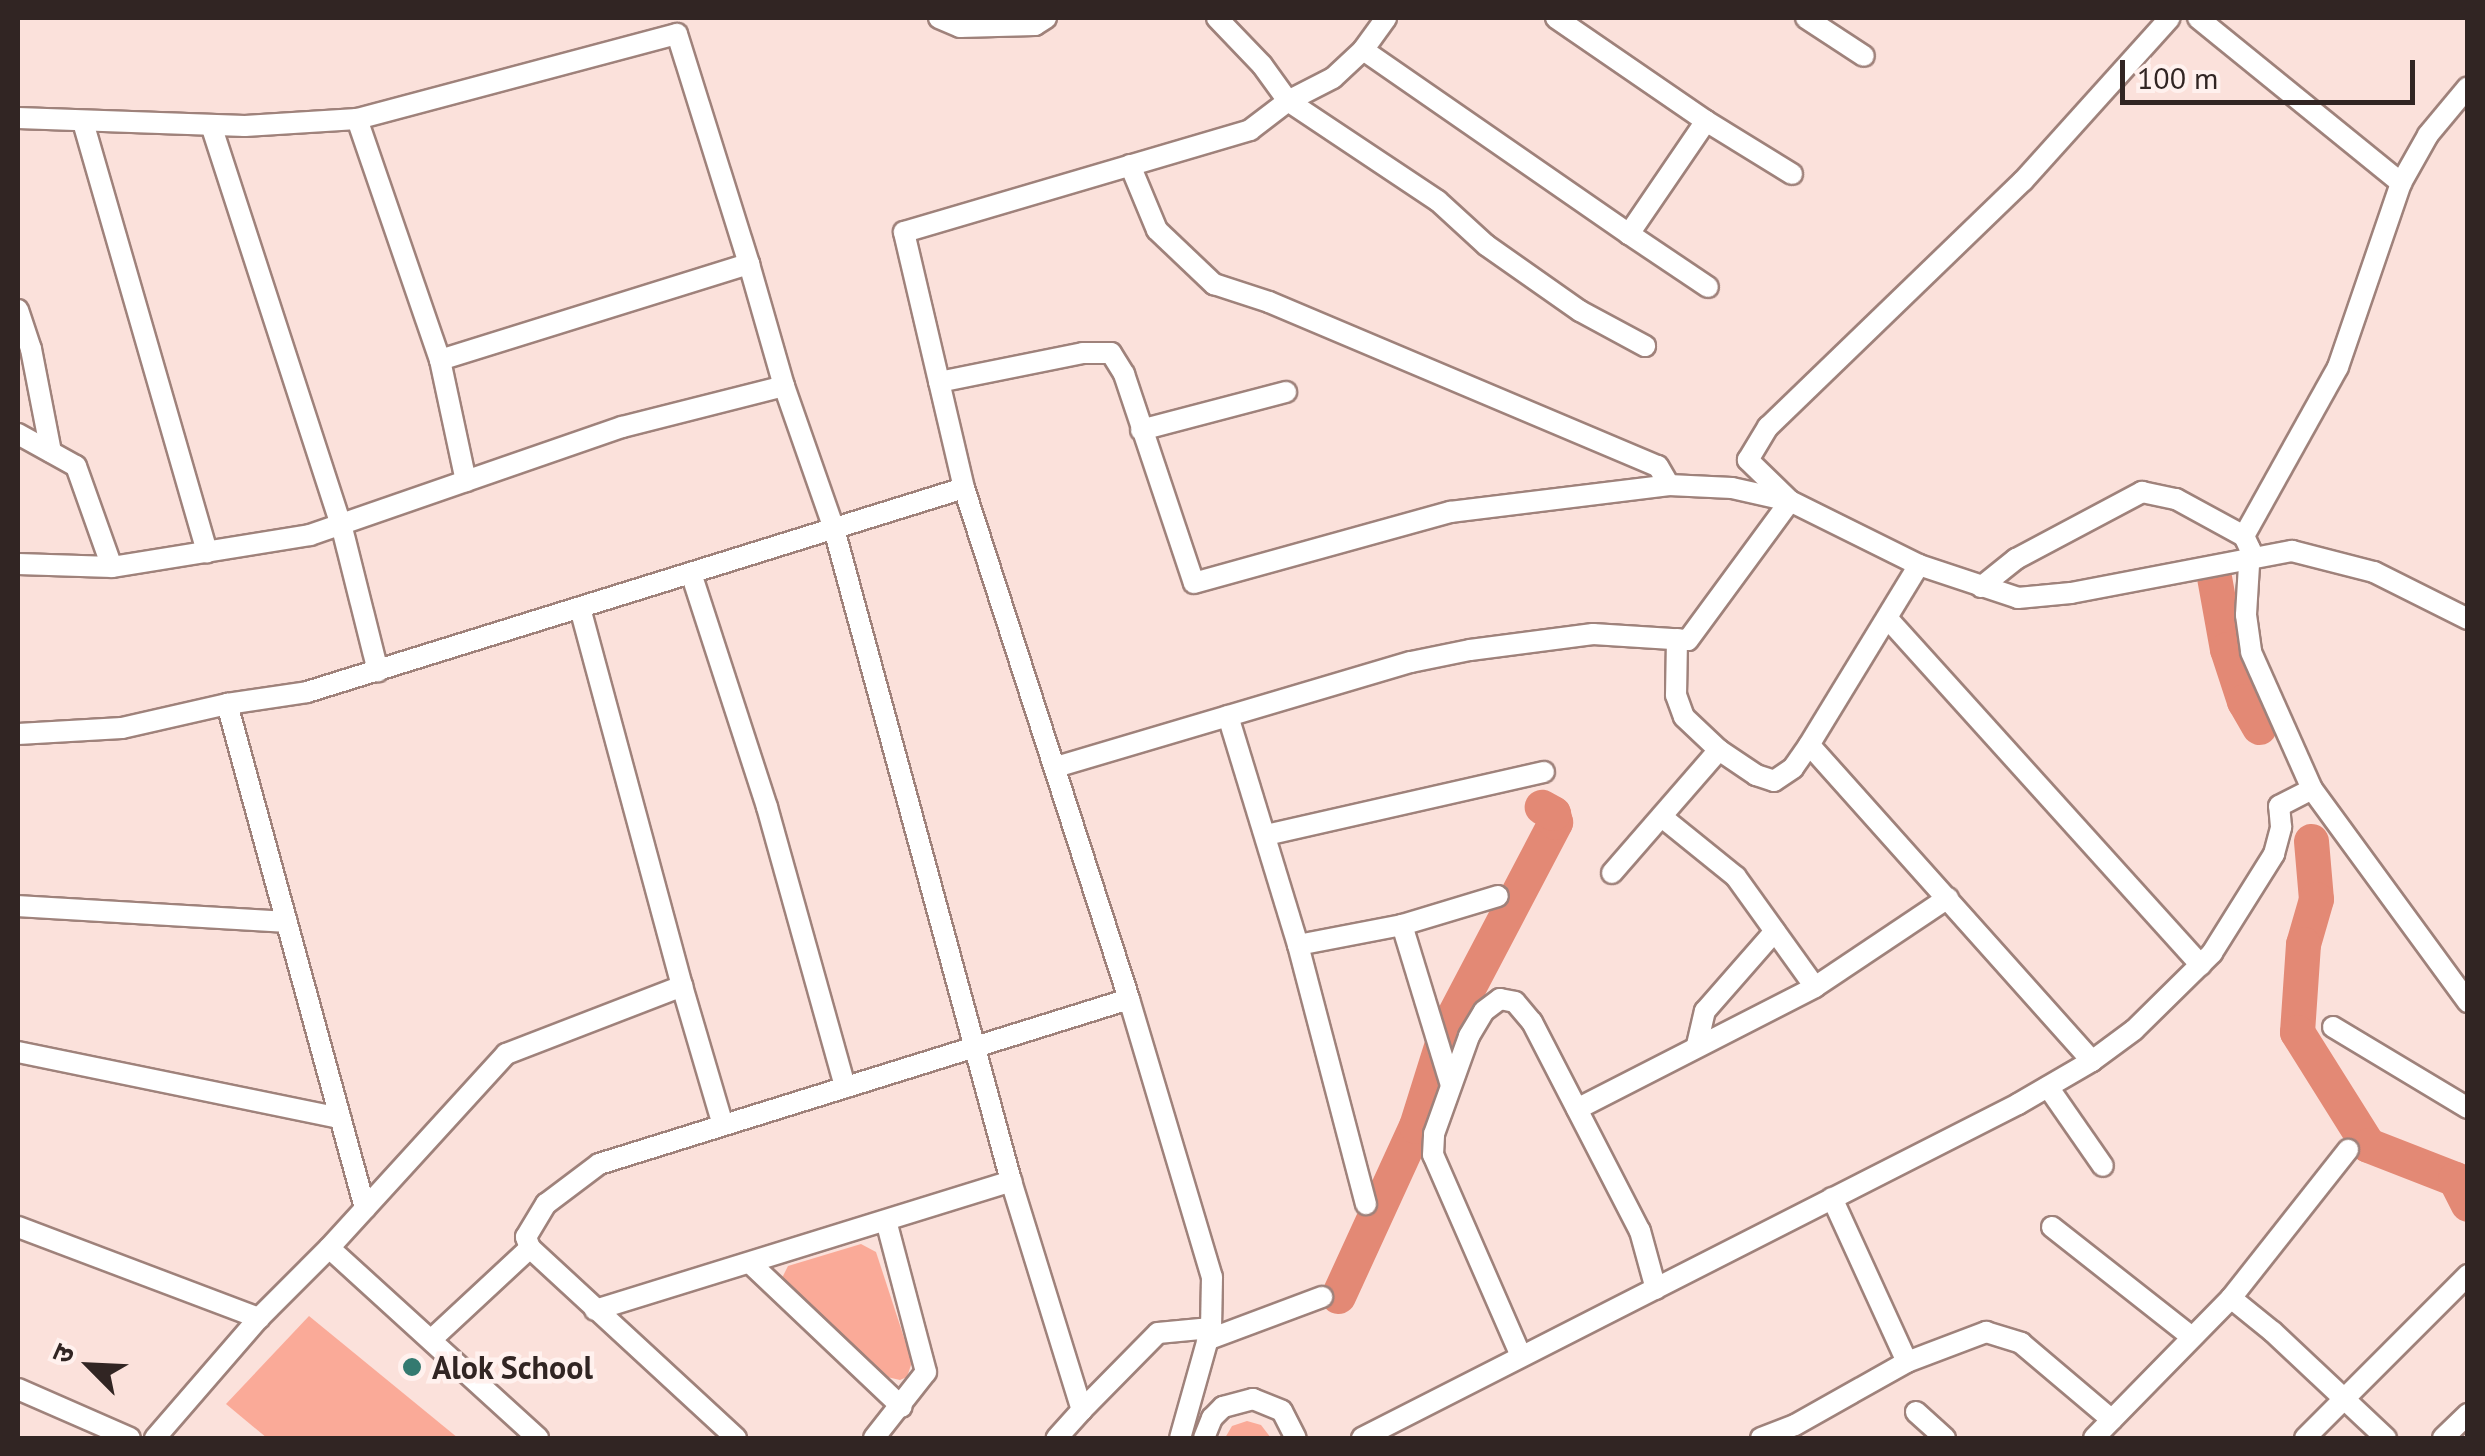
<!DOCTYPE html>
<meta charset="utf-8">
<style>
body{margin:0}
#map{position:relative;width:2485px;height:1456px;overflow:hidden;background:#fbe1db;font-family:"PT Sans","Noto Sans Devanagari",sans-serif}
div>[style]{position:absolute}
.green>*{inset:0;background:#faaa98}
.river>*{height:35px;margin:-17.5px;padding:0 17.5px;transform-origin:17.5px;border-radius:17.5px;background:#e38975}
.roads{filter:drop-shadow(2px 0 #9f827b) drop-shadow(-2px 0 #9f827b) drop-shadow(0 2px #9f827b) drop-shadow(0 -2px #9f827b)}
.minor>*{height:20px;margin:-10px;padding:0 10px;transform-origin:10px;border-radius:10px;background:#fff}
.dots>*{width:28px;height:28px;translate:-50% -50%;box-sizing:border-box;border:5px solid #fff1ee;border-radius:50%}
span{translate:-50% -50%;white-space:nowrap;text-align:center;line-height:1.15;-webkit-text-stroke:9px #fff1ee;paint-order:stroke}
.poi-label{font-size:32px;color:#312523;font-weight:700}
.left{translate:0 -50%;text-align:left}
.frame{position:absolute;inset:0;border:20px solid #312523;pointer-events:none}
.north{position:absolute;left:40px;top:1316px;width:100px;height:100px;-webkit-text-stroke:8px #fff1ee;paint-order:stroke;rotate:294deg;font-size:28px;font-weight:700;line-height:40px;text-align:center;color:#312523}
.north::after{content:'';display:block;margin:auto;width:35px;height:45px;background:#312523;clip-path:polygon(50% 0,100% 100%,50% 72%,0 100%)}
.scale{position:absolute;left:2120px;top:60px;width:295px;height:45px;box-sizing:border-box;border:5px solid #312523;border-top:0;padding-left:12px;font-size:30px;line-height:35px;white-space:nowrap;color:#312523;-webkit-text-stroke:8px #fff1ee;paint-order:stroke}
</style>
<div id="map">
<div class="green">
<i style="clip-path:polygon(861px 1244px,876px 1252px,912px 1362px,907px 1377px,900px 1380px,887px 1377px,782px 1278px,788px 1266px)"></i>
<i style="clip-path:polygon(309px 1316px,458px 1438px,267px 1438px,226px 1404px)"></i>
<i style="clip-path:polygon(1247px 1421px,1261px 1425px,1271px 1438px,1225px 1438px,1232px 1426px)"></i>
</div>
<div class="river">
<i style="left:2214px;top:577px;width:73px;rotate:79.8deg"></i>
<i style="left:2227px;top:649px;width:55px;rotate:71.9deg"></i>
<i style="left:2244px;top:701px;width:30px;rotate:60deg"></i>
<i style="left:2311px;top:841px;width:58px;rotate:85.1deg"></i>
<i style="left:2316px;top:899px;width:47px;rotate:106.1deg"></i>
<i style="left:2303px;top:944px;width:88px;rotate:93.9deg"></i>
<i style="left:2297px;top:1032px;width:133px;rotate:57.9deg"></i>
<i style="left:2368px;top:1145px;width:93px;rotate:21.3deg"></i>
<i style="left:2455px;top:1179px;width:28px;rotate:63deg"></i>
<i style="left:1338px;top:1296px;width:187px;rotate:-65.4deg"></i>
<i style="left:1416px;top:1126px;width:101px;rotate:-72.6deg"></i>
<i style="left:1446px;top:1030px;width:235px;rotate:-62.3deg"></i>
<i style="left:1555px;top:822px;width:9px;rotate:-103deg"></i>
<i style="left:1553px;top:813px;width:13px;rotate:-151deg"></i>
</div>
<div class="roads">
<div class="minor">
<i style="left:939px;top:18px;width:23px;rotate:23deg"></i>
<i style="left:960px;top:27px;width:75px;rotate:-1.5deg"></i>
<i style="left:1035px;top:25px;width:13px;rotate:-32deg"></i>
<i style="left:1556px;top:18px;width:182px;rotate:34.5deg"></i>
<i style="left:1706px;top:121px;width:137px;rotate:124.3deg"></i>
<i style="left:1629px;top:234px;width:323px;rotate:-145.3deg"></i>
<i style="left:1363px;top:50px;width:41px;rotate:137deg"></i>
<i style="left:1333px;top:78px;width:51px;rotate:152.9deg"></i>
<i style="left:1288px;top:101px;width:180px;rotate:33.7deg"></i>
<i style="left:1438px;top:201px;width:65px;rotate:42.5deg"></i>
<i style="left:1486px;top:245px;width:115px;rotate:35.1deg"></i>
<i style="left:1580px;top:311px;width:74px;rotate:28.3deg"></i>
<i style="left:1806px;top:18px;width:69px;rotate:33.2deg"></i>
<i style="left:2198px;top:18px;width:262px;rotate:39.1deg"></i>
<i style="left:1363px;top:50px;width:39px;rotate:-54deg"></i>
<i style="left:18px;top:118px;width:227px;rotate:2deg"></i>
<i style="left:245px;top:126px;width:112px;rotate:-3.6deg"></i>
<i style="left:357px;top:119px;width:255px;rotate:71deg"></i>
<i style="left:440px;top:360px;width:324px;rotate:-17.3deg"></i>
<i style="left:749px;top:264px;width:127px;rotate:74deg"></i>
<i style="left:357px;top:119px;width:331px;rotate:-14.9deg"></i>
<i style="left:677px;top:34px;width:241px;rotate:72.6deg"></i>
<i style="left:1706px;top:121px;width:101px;rotate:31.6deg"></i>
<i style="left:83px;top:122px;width:448px;rotate:73.9deg"></i>
<i style="left:211px;top:125px;width:420px;rotate:72deg"></i>
<i style="left:341px;top:524px;width:152px;rotate:75.9deg"></i>
<i style="left:1130px;top:165px;width:70px;rotate:67.4deg"></i>
<i style="left:1157px;top:230px;width:79px;rotate:43.5deg"></i>
<i style="left:1214px;top:284px;width:58px;rotate:18.1deg"></i>
<i style="left:1269px;top:302px;width:422px;rotate:22.9deg"></i>
<i style="left:1658px;top:466px;width:22px;rotate:60deg"></i>
<i style="left:1629px;top:234px;width:95px;rotate:33.9deg"></i>
<i style="left:18px;top:310px;width:41px;rotate:71.6deg"></i>
<i style="left:31px;top:349px;width:105px;rotate:79deg"></i>
<i style="left:440px;top:360px;width:124px;rotate:77.9deg"></i>
<i style="left:939px;top:382px;width:147px;rotate:-11.4deg"></i>
<i style="left:1083px;top:353px;width:28px"></i>
<i style="left:1111px;top:353px;width:25px;rotate:58deg"></i>
<i style="left:1124px;top:374px;width:220px;rotate:71.5deg"></i>
<i style="left:1194px;top:583px;width:266px;rotate:-15.5deg"></i>
<i style="left:1450px;top:512px;width:221px;rotate:-7deg"></i>
<i style="left:1669px;top:485px;width:63px;rotate:2.7deg"></i>
<i style="left:1732px;top:488px;width:59px;rotate:12.6deg"></i>
<i style="left:1790px;top:501px;width:59px;rotate:-135.7deg"></i>
<i style="left:1748px;top:460px;width:39px;rotate:-59deg"></i>
<i style="left:1768px;top:427px;width:354px;rotate:-44deg"></i>
<i style="left:2023px;top:181px;width:219px;rotate:-48deg"></i>
<i style="left:1141px;top:430px;width:150px;rotate:-14.7deg"></i>
<i style="left:18px;top:434px;width:66px;rotate:28.9deg"></i>
<i style="left:76px;top:466px;width:107px;rotate:70.4deg"></i>
<i style="left:112px;top:567px;width:94px;rotate:-178.2deg"></i>
<i style="left:964px;top:488px;width:263px;rotate:-103.2deg"></i>
<i style="left:904px;top:232px;width:361px;rotate:-16.4deg"></i>
<i style="left:1250px;top:130px;width:48px;rotate:-37.3deg"></i>
<i style="left:1288px;top:101px;width:44px;rotate:-125.8deg"></i>
<i style="left:1262px;top:65px;width:65px;rotate:-133.8deg"></i>
<i style="left:2244px;top:536px;width:193px;rotate:-60.9deg"></i>
<i style="left:2338px;top:367px;width:194px;rotate:-71.1deg"></i>
<i style="left:2401px;top:183px;width:55px;rotate:-60.6deg"></i>
<i style="left:2428px;top:135px;width:62px;rotate:-50.2deg"></i>
<i style="left:112px;top:567px;width:201px;rotate:-9.2deg"></i>
<i style="left:310px;top:535px;width:330px;rotate:-19.1deg"></i>
<i style="left:622px;top:427px;width:167px;rotate:-14.2deg"></i>
<i style="left:784px;top:386px;width:151px;rotate:70.7deg"></i>
<i style="left:834px;top:529px;width:676px;rotate:74.81deg"></i>
<i style="left:691px;top:573px;width:246px;rotate:72deg"></i>
<i style="left:767px;top:807px;width:291px;rotate:74.4deg"></i>
<i style="left:1981px;top:587px;width:45px;rotate:-38.7deg"></i>
<i style="left:2016px;top:559px;width:143px;rotate:-28deg"></i>
<i style="left:2142px;top:492px;width:35px;rotate:12deg"></i>
<i style="left:2176px;top:499px;width:77px;rotate:28.6deg"></i>
<i style="left:2244px;top:536px;width:14px;rotate:65deg"></i>
<i style="left:2250px;top:549px;width:66px;rotate:93.5deg"></i>
<i style="left:2246px;top:615px;width:37px;rotate:82deg"></i>
<i style="left:2251px;top:652px;width:150px;rotate:66deg"></i>
<i style="left:2312px;top:789px;width:264px;rotate:53.8deg"></i>
<i style="left:1889px;top:620px;width:465px;rotate:47.9deg"></i>
<i style="left:1677px;top:639px;width:56px;rotate:91deg"></i>
<i style="left:1676px;top:695px;width:23px;rotate:70deg"></i>
<i style="left:1684px;top:717px;width:48px;rotate:43.3deg"></i>
<i style="left:1719px;top:750px;width:45px;rotate:34deg"></i>
<i style="left:1756px;top:775px;width:19px;rotate:18deg"></i>
<i style="left:1774px;top:781px;width:23px;rotate:-34deg"></i>
<i style="left:1793px;top:768px;width:28px;rotate:-55deg"></i>
<i style="left:1809px;top:745px;width:211px;rotate:-58.6deg"></i>
<i style="left:227px;top:704px;width:523px;rotate:74.69deg"></i>
<i style="left:1228px;top:716px;width:239px;rotate:73deg"></i>
<i style="left:1298px;top:945px;width:268px;rotate:75.3deg"></i>
<i style="left:18px;top:734px;width:104px;rotate:-3.3deg"></i>
<i style="left:122px;top:728px;width:108px;rotate:-12.9deg"></i>
<i style="left:227px;top:704px;width:81px;rotate:-8.5deg"></i>
<i style="left:307px;top:692px;width:688px;rotate:-17.25deg"></i>
<i style="left:964px;top:488px;width:537px;rotate:72.1deg"></i>
<i style="left:1129px;top:999px;width:290px;rotate:73.4deg"></i>
<i style="left:1212px;top:1277px;width:51px;rotate:91.1deg"></i>
<i style="left:1211px;top:1328px;width:114px;rotate:105.7deg"></i>
<i style="left:1056px;top:767px;width:370px;rotate:-16.5deg"></i>
<i style="left:1411px;top:662px;width:60px;rotate:-11.5deg"></i>
<i style="left:1470px;top:650px;width:124px;rotate:-7.4deg"></i>
<i style="left:1593px;top:634px;width:95px;rotate:3.6deg"></i>
<i style="left:1688px;top:640px;width:172px;rotate:-53.7deg"></i>
<i style="left:1790px;top:501px;width:144px;rotate:26.4deg"></i>
<i style="left:1919px;top:565px;width:104px;rotate:18.4deg"></i>
<i style="left:2018px;top:598px;width:53px;rotate:-5.4deg"></i>
<i style="left:2071px;top:593px;width:225px;rotate:-10.8deg"></i>
<i style="left:2292px;top:551px;width:85px;rotate:14.4deg"></i>
<i style="left:2374px;top:572px;width:105px;rotate:26.6deg"></i>
<i style="left:1662px;top:817px;width:95px;rotate:39deg"></i>
<i style="left:1736px;top:877px;width:135px;rotate:54.3deg"></i>
<i style="left:1266px;top:835px;width:285px;rotate:-12.8deg"></i>
<i style="left:1612px;top:873px;width:163px;rotate:-49deg"></i>
<i style="left:18px;top:906px;width:269px;rotate:3.4deg"></i>
<i style="left:1402px;top:925px;width:167px;rotate:73deg"></i>
<i style="left:1298px;top:945px;width:106px;rotate:-10.9deg"></i>
<i style="left:1402px;top:925px;width:100px;rotate:-16.8deg"></i>
<i style="left:682px;top:986px;width:145px;rotate:73.6deg"></i>
<i style="left:2333px;top:1027px;width:157px;rotate:31deg"></i>
<i style="left:1697px;top:1045px;width:35px;rotate:-77deg"></i>
<i style="left:1705px;top:1011px;width:106px;rotate:-48.8deg"></i>
<i style="left:18px;top:1052px;width:329px;rotate:11.6deg"></i>
<i style="left:2092px;top:1061px;width:52px;rotate:-36.4deg"></i>
<i style="left:2134px;top:1030px;width:110px;rotate:-44.6deg"></i>
<i style="left:2212px;top:953px;width:117px;rotate:-57.9deg"></i>
<i style="left:2274px;top:854px;width:28px;rotate:-75deg"></i>
<i style="left:2281px;top:827px;width:21px;rotate:-95deg"></i>
<i style="left:2279px;top:806px;width:37px;rotate:-27deg"></i>
<i style="left:2048px;top:1087px;width:96px;rotate:55.2deg"></i>
<i style="left:1577px;top:1109px;width:267px;rotate:-27.1deg"></i>
<i style="left:1815px;top:987px;width:160px;rotate:-33.8deg"></i>
<i style="left:1832px;top:1198px;width:180px;rotate:65.4deg"></i>
<i style="left:18px;top:1227px;width:258px;rotate:20.7deg"></i>
<i style="left:259px;top:1318px;width:159px;rotate:130.9deg"></i>
<i style="left:2052px;top:1227px;width:178px;rotate:38.2deg"></i>
<i style="left:750px;top:1263px;width:209px;rotate:43.5deg"></i>
<i style="left:2231px;top:1298px;width:54px;rotate:39deg"></i>
<i style="left:2273px;top:1332px;width:155px;rotate:43.2deg"></i>
<i style="left:595px;top:1310px;width:436px;rotate:-17.2deg"></i>
<i style="left:1011px;top:1181px;width:240px;rotate:72.8deg"></i>
<i style="left:1082px;top:1410px;width:38px;rotate:132deg"></i>
<i style="left:259px;top:1318px;width:99px;rotate:-45deg"></i>
<i style="left:432px;top:1339px;width:134px;rotate:-42.9deg"></i>
<i style="left:1207px;top:1340px;width:123px;rotate:-20.5deg"></i>
<i style="left:1521px;top:1356px;width:219px;rotate:-113.6deg"></i>
<i style="left:1433px;top:1155px;width:21px;rotate:-87deg"></i>
<i style="left:1434px;top:1134px;width:104px;rotate:-70.3deg"></i>
<i style="left:1469px;top:1036px;width:29px;rotate:-59deg"></i>
<i style="left:1484px;top:1011px;width:20px;rotate:-37deg"></i>
<i style="left:1500px;top:999px;width:15px;rotate:11deg"></i>
<i style="left:1515px;top:1002px;width:26px;rotate:50deg"></i>
<i style="left:1532px;top:1022px;width:235px;rotate:62.7deg"></i>
<i style="left:1640px;top:1231px;width:60px;rotate:74.6deg"></i>
<i style="left:18px;top:1389px;width:122px;rotate:23.6deg"></i>
<i style="left:1082px;top:1410px;width:108px;rotate:-45.4deg"></i>
<i style="left:1158px;top:1333px;width:53px;rotate:-5.4deg"></i>
<i style="left:1916px;top:1412px;width:39px;rotate:42deg"></i>
<i style="left:538px;top:1438px;width:282px;rotate:-137.7deg"></i>
<i style="left:329px;top:1248px;width:263px;rotate:-47.6deg"></i>
<i style="left:506px;top:1054px;width:189px;rotate:-21.1deg"></i>
<i style="left:682px;top:986px;width:392px;rotate:-105.1deg"></i>
<i style="left:736px;top:1438px;width:280px;rotate:-137.3deg"></i>
<i style="left:530px;top:1248px;width:12px;rotate:-110deg"></i>
<i style="left:526px;top:1237px;width:39px;rotate:-59deg"></i>
<i style="left:546px;top:1204px;width:66px;rotate:-37deg"></i>
<i style="left:599px;top:1164px;width:555px;rotate:-17.29deg"></i>
<i style="left:874px;top:1438px;width:84px;rotate:-51.8deg"></i>
<i style="left:926px;top:1372px;width:156px;rotate:-104.8deg"></i>
<i style="left:1204px;top:1438px;width:22px;rotate:-68deg"></i>
<i style="left:1212px;top:1418px;width:16px;rotate:-45deg"></i>
<i style="left:1223px;top:1407px;width:31px;rotate:-15deg"></i>
<i style="left:1253px;top:1399px;width:31px;rotate:22deg"></i>
<i style="left:1282px;top:1411px;width:30px;rotate:63deg"></i>
<i style="left:1362px;top:1438px;width:736px;rotate:-26.98deg"></i>
<i style="left:2018px;top:1104px;width:86px;rotate:-30.2deg"></i>
<i style="left:2092px;top:1061px;width:424px;rotate:-131.8deg"></i>
<i style="left:1761px;top:1438px;width:36px;rotate:-21deg"></i>
<i style="left:1795px;top:1425px;width:129px;rotate:-29.4deg"></i>
<i style="left:1907px;top:1362px;width:85px;rotate:-20.8deg"></i>
<i style="left:1986px;top:1332px;width:37px;rotate:17deg"></i>
<i style="left:2021px;top:1343px;width:119px;rotate:40.2deg"></i>
<i style="left:2094px;top:1438px;width:196px;rotate:-45.6deg"></i>
<i style="left:2231px;top:1298px;width:189px;rotate:-51.7deg"></i>
<i style="left:2305px;top:1438px;width:231px;rotate:-45deg"></i>
<i style="left:2443px;top:1438px;width:35px;rotate:-44deg"></i>
</div>
</div>
<div class="dots">
<i style="left:412px;top:1367px;background:#347a70"></i>
</div>
<div class="poi-label">
<span class="left" style="left:432px;top:1367px">Alok School</span>
</div>
<div class="frame"></div>
<div class="north">उ</div>
<div class="scale">100 m</div>
</div>
